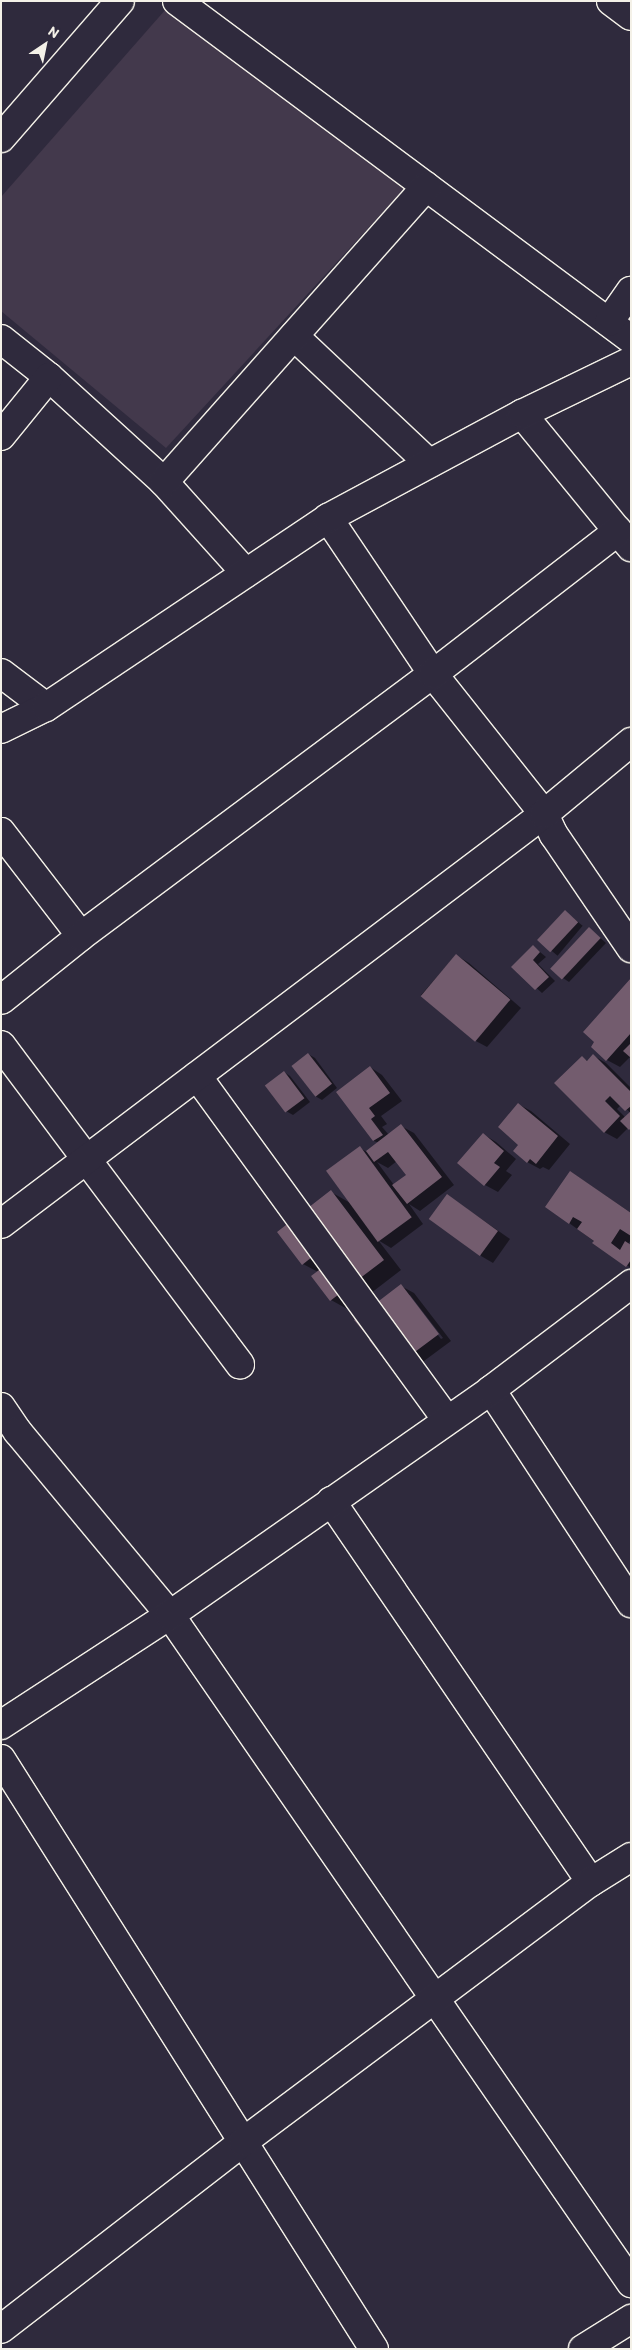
<!DOCTYPE html>
<style>
body{margin:0}
#map{position:relative;width:632px;height:2350px;overflow:hidden;background:#2f2a3d;font-family:Itim,sans-serif}
div>[style]{position:absolute}
.built>*{inset:0;background:#43394c}
.shadow>*{inset:0;background:#0007;transform-origin:0 0}
.building>*{inset:0;background:#735c6e;transform-origin:0 0}
.roads{filter:drop-shadow(1px 0 #f4f1e8) drop-shadow(-1px 0 #f4f1e8) drop-shadow(0 1px #f4f1e8) drop-shadow(0 -1px #f4f1e8)}
.minor>*{height:28px;margin:-14px;padding:0 14px;transform-origin:14px;border-radius:14px;background:#2f2a3d}
span{translate:-50% -50%;white-space:nowrap;text-align:center;line-height:1.15;-webkit-text-stroke:4px #2f2a3d;paint-order:stroke}
.frame{position:absolute;inset:0;border:2px solid #f4f1e8;pointer-events:none}
.north{position:absolute;left:20px;top:20px;width:50px;height:50px;-webkit-text-stroke:4px #2f2a3d;paint-order:stroke;rotate:34deg;font-size:14px;font-weight:700;line-height:20px;text-align:center;color:#f4f1e8}
.north::after{content:'';display:block;margin:auto;width:18px;height:22px;background:#f4f1e8;clip-path:polygon(50% 0,100% 100%,50% 72%,0 100%)}
</style>
<div id="map">
<div class="built">
<i style="clip-path:polygon(166px 9px,406px 187px,166px 448px,1px 311px,1px 197px)"></i>
</div>
<div class="shadow">
<i style="left:565px;top:911px;width:23px;height:39px;rotate:40deg"></i>
<i style="clip-path:polygon(589px 928px,606px 943px,569px 982px,563px 978px)"></i>
<i style="clip-path:polygon(534px 947px,546px 957px,538px 964px,555px 981px,542px 993px,513px 967px)"></i>
<i style="clip-path:polygon(456px 955px,469px 963px,521px 1008px,487px 1047px,474px 1040px,421px 995px)"></i>
<i style="clip-path:polygon(631px 980px,631px 1056px,620px 1067px,607px 1060px)"></i>
<i style="clip-path:polygon(308px 1054px,315px 1058px,337px 1088px,322px 1100px,315px 1096px)"></i>
<i style="clip-path:polygon(evenodd,594px 1056px,606px 1063px,631px 1088px,631px 1129px,628px 1128px,617px 1139px,604px 1132px,582px 1058px,588px 1061px,594px 1056px,621px 1105px,631px 1113px,626px 1118px,617px 1109px,621px 1105px)"></i>
<i style="clip-path:polygon(evenodd,370px 1067px,382px 1075px,402px 1101px,381px 1116px,387px 1124px,382px 1127px,389px 1135px,401px 1126px,414px 1133px,454px 1185px,420px 1211px,409px 1204px,423px 1224px,391px 1248px,378px 1240px,401px 1270px,349px 1310px,331px 1300px,318px 1272px,303px 1264px,331px 1192px,352px 1204px,360px 1148px,367px 1152px,379px 1143px,374px 1141px,338px 1092px,370px 1067px,397px 1161px,407px 1175px,394px 1185px,377px 1162px,388px 1168px,397px 1161px)"></i>
<i style="clip-path:polygon(284px 1072px,290px 1076px,310px 1102px,293px 1115px,286px 1111px)"></i>
<i style="clip-path:polygon(518px 1104px,531px 1111px,570px 1144px,549px 1170px,543px 1167px,540px 1169px,527px 1162px,520px 1145px)"></i>
<i style="clip-path:polygon(483px 1134px,496px 1142px,516px 1159px,506px 1171px,512px 1175px,498px 1192px,485px 1185px,459px 1163px)"></i>
<i style="clip-path:polygon(571px 1172px,631px 1213px,631px 1240px,628px 1244px,631px 1246px,631px 1268px,569px 1223px)"></i>
<i style="clip-path:polygon(447px 1195px,510px 1239px,493px 1263px,481px 1256px)"></i>
<i style="clip-path:polygon(evenodd,401px 1286px,414px 1293px,451px 1341px,405px 1375px,374px 1337px,365px 1331px,356px 1320px,401px 1286px,407px 1295px,410px 1295px,443px 1338px,441px 1339px,407px 1295px)"></i>
</div>
<div class="building">
<i style="left:565px;top:910px;width:18px;height:41px;rotate:43deg"></i>
<i style="left:589px;top:927px;width:16px;height:57px;rotate:43deg"></i>
<i style="clip-path:polygon(533px 945px,540px 952px,533px 960px,549px 977px,535px 990px,511px 967px)"></i>
<i style="left:456px;top:954px;width:71px;height:55px;rotate:40deg"></i>
<i style="clip-path:polygon(631px 978px,631px 1033px,606px 1061px,591px 1047px,594px 1042px,583px 1032px)"></i>
<i style="clip-path:polygon(631px 1043px,631px 1058px,623px 1051px)"></i>
<i style="left:308px;top:1053px;width:39px;height:21px;rotate:52deg"></i>
<i style="clip-path:polygon(593px 1054px,631px 1092px,631px 1106px,625px 1111px,610px 1096px,605px 1101px,620px 1116px,604px 1133px,554px 1083px,582px 1056px,587px 1061px)"></i>
<i style="clip-path:polygon(370px 1066px,390px 1093px,369px 1108px,375px 1116px,371px 1119px,383px 1135px,373px 1141px,336px 1092px)"></i>
<i style="left:284px;top:1071px;width:34px;height:24px;rotate:53deg"></i>
<i style="clip-path:polygon(518px 1103px,558px 1136px,536px 1164px,530px 1159px,527px 1163px,513px 1151px,518px 1145px,498px 1127px)"></i>
<i style="clip-path:polygon(631px 1111px,631px 1128px,629px 1130px,620px 1121px)"></i>
<i style="clip-path:polygon(401px 1124px,442px 1177px,407px 1204px,392px 1185px,406px 1175px,388px 1152px,374px 1162px,366px 1151px)"></i>
<i style="clip-path:polygon(483px 1133px,504px 1151px,494px 1163px,500px 1167px,484px 1186px,457px 1163px)"></i>
<i style="left:360px;top:1146px;width:88px;height:42px;rotate:54deg"></i>
<i style="clip-path:polygon(570px 1171px,631px 1213px,631px 1236px,620px 1229px,611px 1243px,620px 1250px,625px 1241px,631px 1245px,631px 1260px,626px 1267px,592px 1243px,594px 1241px,577px 1229px,582px 1222px,573px 1217px,569px 1224px,545px 1207px)"></i>
<i style="clip-path:polygon(331px 1190px,384px 1260px,330px 1301px,311px 1276px,331px 1261px,322px 1249px,302px 1265px,277px 1232px)"></i>
<i style="left:447px;top:1194px;width:63px;height:31px;rotate:36deg"></i>
<i style="clip-path:polygon(401px 1284px,439px 1334px,392px 1369px,369px 1340px,373px 1337px,367px 1329px,364px 1332px,354px 1320px)"></i>
</div>
<div class="roads">
<div class="minor">
<i style="left:177px;top:1px;width:566px;rotate:36.67deg"></i>
<i style="left:611px;top:1px;width:25px;rotate:37deg"></i>
<i style="left:1px;top:138px;width:181px;rotate:-49deg"></i>
<i style="left:609px;top:322px;width:38px;rotate:-55deg"></i>
<i style="left:294px;top:336px;width:185px;rotate:43.3deg"></i>
<i style="left:1px;top:339px;width:61px;rotate:38.4deg"></i>
<i style="left:49px;top:377px;width:156px;rotate:42.4deg"></i>
<i style="left:164px;top:482px;width:122px;rotate:48deg"></i>
<i style="left:522px;top:414px;width:172px;rotate:50.7deg"></i>
<i style="left:1px;top:436px;width:76px;rotate:-50.9deg"></i>
<i style="left:164px;top:482px;width:395px;rotate:-48.4deg"></i>
<i style="left:328px;top:518px;width:188px;rotate:56.1deg"></i>
<i style="left:433px;top:674px;width:179px;rotate:51.6deg"></i>
<i style="left:544px;top:814px;width:23px;rotate:65deg"></i>
<i style="left:554px;top:835px;width:137px;rotate:55.7deg"></i>
<i style="left:1px;top:673px;width:56px;rotate:37.1deg"></i>
<i style="left:1px;top:729px;width:50px;rotate:-26.1deg"></i>
<i style="left:46px;top:707px;width:339px;rotate:-33.8deg"></i>
<i style="left:328px;top:518px;width:220px;rotate:-28.2deg"></i>
<i style="left:522px;top:414px;width:121px;rotate:-25.9deg"></i>
<i style="left:1px;top:832px;width:131px;rotate:52.4deg"></i>
<i style="left:81px;top:936px;width:102px;rotate:141.3deg"></i>
<i style="left:81px;top:936px;width:439px;rotate:-36.7deg"></i>
<i style="left:433px;top:674px;width:234px;rotate:-37.7deg"></i>
<i style="left:1px;top:1045px;width:399px;rotate:53.2deg"></i>
<i style="left:197px;top:1076px;width:425px;rotate:54deg"></i>
<i style="left:1px;top:1224px;width:680px;rotate:-37.06deg"></i>
<i style="left:544px;top:814px;width:113px;rotate:-39.6deg"></i>
<i style="left:491px;top:1390px;width:255px;rotate:56.7deg"></i>
<i style="left:1px;top:1407px;width:30px;rotate:56deg"></i>
<i style="left:18px;top:1432px;width:238px;rotate:50.3deg"></i>
<i style="left:170px;top:1615px;width:812px;rotate:55.39deg"></i>
<i style="left:331px;top:1501px;width:461px;rotate:55.7deg"></i>
<i style="left:1px;top:1725px;width:202px;rotate:-33.1deg"></i>
<i style="left:170px;top:1615px;width:392px;rotate:-35deg"></i>
<i style="left:491px;top:1390px;width:176px;rotate:-37.1deg"></i>
<i style="left:1px;top:1759px;width:698px;rotate:57.7deg"></i>
<i style="left:1px;top:2329px;width:306px;rotate:-37.7deg"></i>
<i style="left:243px;top:2142px;width:434px;rotate:-36.8deg"></i>
<i style="left:591px;top:1882px;width:47px;rotate:-32deg"></i>
<i style="left:583px;top:2349px;width:57px;rotate:-32deg"></i>
</div>
</div>
<div class="frame"></div>
<div class="north">N</div>
</div>
